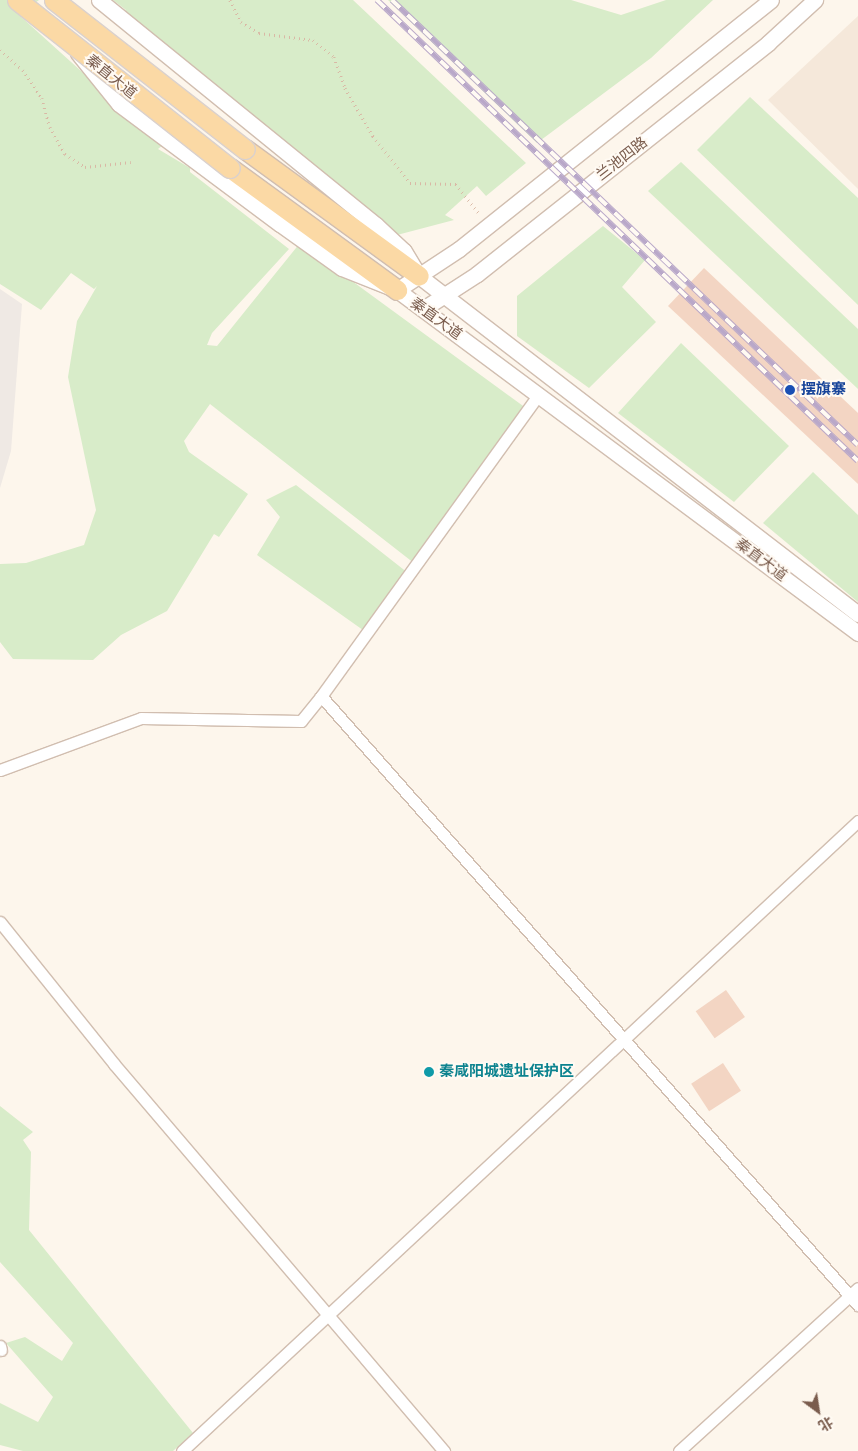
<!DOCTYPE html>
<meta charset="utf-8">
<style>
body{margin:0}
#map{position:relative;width:858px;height:1451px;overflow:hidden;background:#fdf6ec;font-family:Cabin,"Noto Sans SC",sans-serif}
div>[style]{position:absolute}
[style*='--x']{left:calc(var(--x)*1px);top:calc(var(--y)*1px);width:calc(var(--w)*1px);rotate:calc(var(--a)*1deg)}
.residential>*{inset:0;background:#f5e8da}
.industrial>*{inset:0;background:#efe9e4}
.green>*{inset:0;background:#d8ecc9}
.building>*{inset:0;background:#f3d5c3;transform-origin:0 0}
.path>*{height:2.5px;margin-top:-1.25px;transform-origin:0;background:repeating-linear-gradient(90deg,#d9b8a5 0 1px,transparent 0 5px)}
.roads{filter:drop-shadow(1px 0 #d1beb0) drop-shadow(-1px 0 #d1beb0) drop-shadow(0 1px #d1beb0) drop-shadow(0 -1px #d1beb0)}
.minor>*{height:11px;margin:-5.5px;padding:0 5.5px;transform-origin:5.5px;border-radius:5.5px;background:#fff}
.tertiary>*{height:15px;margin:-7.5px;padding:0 7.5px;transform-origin:7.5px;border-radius:7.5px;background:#fff}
.primary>*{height:19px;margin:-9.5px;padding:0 9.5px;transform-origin:9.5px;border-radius:9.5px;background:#fbd9a5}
.rail>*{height:5.5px;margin-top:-2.75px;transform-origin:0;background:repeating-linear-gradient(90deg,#fffaf3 0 11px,#b9a8c9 0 22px);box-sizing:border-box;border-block:1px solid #b9a8c9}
.bridges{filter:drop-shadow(1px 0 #dad1cd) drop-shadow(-1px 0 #dad1cd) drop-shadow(0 1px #dad1cd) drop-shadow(0 -1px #dad1cd)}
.primary-bridge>*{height:19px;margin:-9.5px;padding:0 9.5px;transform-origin:9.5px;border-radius:9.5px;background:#fbd9a5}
.dots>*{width:14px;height:14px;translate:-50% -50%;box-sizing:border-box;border:2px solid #fffaf3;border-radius:50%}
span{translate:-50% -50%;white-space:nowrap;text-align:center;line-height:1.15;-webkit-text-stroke:4px #fffaf3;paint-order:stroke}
.street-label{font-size:15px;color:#7a5c4d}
.transit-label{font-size:15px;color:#164399;font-weight:700}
.left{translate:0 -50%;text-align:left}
.culture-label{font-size:15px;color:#0d838f;font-weight:700}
.north{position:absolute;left:793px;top:1386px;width:50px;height:50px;-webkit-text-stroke:4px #fffaf3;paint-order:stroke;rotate:149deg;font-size:14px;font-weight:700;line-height:20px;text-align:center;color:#7a5c4d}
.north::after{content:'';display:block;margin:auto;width:18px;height:22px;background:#7a5c4d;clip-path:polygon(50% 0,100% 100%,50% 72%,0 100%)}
</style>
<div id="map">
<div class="residential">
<i style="clip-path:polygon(858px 16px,858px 189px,768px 100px)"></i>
</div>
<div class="industrial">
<i style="clip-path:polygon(0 289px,22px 304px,11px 451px,0 488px)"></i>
</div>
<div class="green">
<i style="clip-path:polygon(0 0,39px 0,19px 15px,163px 145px,158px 149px,190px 168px,190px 172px,289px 249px,212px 333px,207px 345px,217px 346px,300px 243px,530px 411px,419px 567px,210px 404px,184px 441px,189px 452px,248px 494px,219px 537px,214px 534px,167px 611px,121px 635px,93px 660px,13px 659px,0 642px,0 564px,26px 563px,84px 545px,96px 510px,68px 377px,77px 321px,97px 286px,94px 289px,71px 273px,41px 310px,0 284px)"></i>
<i style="clip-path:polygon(113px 0,353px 0,526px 163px,486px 196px,477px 186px,445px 215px,454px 220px,397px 235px,123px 22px,126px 10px)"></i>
<i style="clip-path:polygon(388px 0,571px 0,621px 15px,666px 0,713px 0,651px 58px,537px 143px)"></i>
<i style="clip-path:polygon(750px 97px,858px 198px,858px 305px,697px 150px)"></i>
<i style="clip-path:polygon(681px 162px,858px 329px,858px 389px,648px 191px)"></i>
<i style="clip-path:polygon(603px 226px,645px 260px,622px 287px,656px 322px,589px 388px,517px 336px,517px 296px)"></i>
<i style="clip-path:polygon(681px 343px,789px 446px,734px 502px,618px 413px)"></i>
<i style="clip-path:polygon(813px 472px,858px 515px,858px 602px,763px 523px)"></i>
<i style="clip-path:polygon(296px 485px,408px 573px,370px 635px,257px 555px,280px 517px,266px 500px)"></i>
<i style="clip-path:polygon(0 1106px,33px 1132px,23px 1140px,31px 1152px,29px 1230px,193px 1433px,173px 1451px,23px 1451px,0 1445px,0 1403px,38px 1422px,53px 1397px,6px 1343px,25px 1337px,62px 1361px,73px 1343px,0 1262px)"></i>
</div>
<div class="building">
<i style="clip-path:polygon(704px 268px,858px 413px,858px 484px,668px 306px)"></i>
<i style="left:726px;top:990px;width:33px;height:37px;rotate:55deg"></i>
<i style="left:723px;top:1063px;width:33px;height:38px;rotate:57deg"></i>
</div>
<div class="path">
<i style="--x:230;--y:0;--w:25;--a:63"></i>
<i style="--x:241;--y:22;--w:21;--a:31"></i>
<i style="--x:259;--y:33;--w:54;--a:7.4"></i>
<i style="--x:313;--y:40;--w:27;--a:39"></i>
<i style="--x:334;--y:57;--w:33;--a:70"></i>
<i style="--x:345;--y:88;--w:56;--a:59.7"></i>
<i style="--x:373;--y:136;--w:60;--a:51.8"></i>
<i style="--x:410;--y:183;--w:46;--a:1.2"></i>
<i style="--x:456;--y:184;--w:39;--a:52"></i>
<i style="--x:0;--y:50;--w:30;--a:41"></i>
<i style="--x:23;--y:70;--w:34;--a:56"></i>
<i style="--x:42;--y:98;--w:30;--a:75"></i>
<i style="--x:50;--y:127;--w:31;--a:61"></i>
<i style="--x:65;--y:154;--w:24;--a:33"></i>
<i style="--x:85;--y:167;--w:46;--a:-6.2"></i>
</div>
<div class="roads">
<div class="minor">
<i style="--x:539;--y:394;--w:372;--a:125.8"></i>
<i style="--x:321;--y:696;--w:812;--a:48.6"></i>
<i style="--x:0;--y:770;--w:150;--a:-20.2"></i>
<i style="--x:141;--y:718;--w:160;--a:1.1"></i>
<i style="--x:301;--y:721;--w:32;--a:-51"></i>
<i style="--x:0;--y:922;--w:182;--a:51.2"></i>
<i style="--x:114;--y:1064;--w:509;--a:49.55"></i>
<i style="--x:0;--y:1346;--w:4;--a:76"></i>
<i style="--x:182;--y:1451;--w:924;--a:-42.98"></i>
<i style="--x:679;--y:1451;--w:242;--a:-42.3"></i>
</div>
<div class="tertiary">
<i style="--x:99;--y:0;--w:357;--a:39.1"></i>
<i style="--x:376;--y:225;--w:38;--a:43"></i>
<i style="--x:404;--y:251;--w:29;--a:59"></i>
<i style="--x:419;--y:276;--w:554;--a:37.59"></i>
<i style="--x:78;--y:53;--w:65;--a:51.2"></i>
<i style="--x:119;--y:104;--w:201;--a:36.7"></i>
<i style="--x:280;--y:224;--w:76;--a:35.4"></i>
<i style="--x:342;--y:268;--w:59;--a:21.8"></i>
<i style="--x:397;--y:290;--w:575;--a:36.65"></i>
<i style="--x:397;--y:290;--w:74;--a:-33.5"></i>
<i style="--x:459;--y:249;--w:399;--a:-38.6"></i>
<i style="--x:423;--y:309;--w:64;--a:-32.9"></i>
<i style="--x:477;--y:274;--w:372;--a:-38.4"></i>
<i style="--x:768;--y:43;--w:64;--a:-42.5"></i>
</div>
<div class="primary">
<i style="--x:245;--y:149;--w:215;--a:36.1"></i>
<i style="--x:230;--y:168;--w:207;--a:36.1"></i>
</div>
</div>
<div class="rail">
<i style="--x:377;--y:0;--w:666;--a:43.78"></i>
<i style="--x:392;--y:0;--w:644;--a:43.68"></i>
</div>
<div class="bridges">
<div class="primary-bridge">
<i style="--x:17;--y:0;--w:271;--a:38.3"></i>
<i style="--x:54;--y:0;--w:242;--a:38"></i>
</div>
</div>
<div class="dots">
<i style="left:790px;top:390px;background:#1a4fb4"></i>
<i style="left:429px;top:1072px;background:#0f9aa8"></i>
</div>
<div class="street-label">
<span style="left:111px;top:77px;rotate:39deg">秦直大道</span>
<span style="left:622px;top:159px;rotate:-38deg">兰池四路</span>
<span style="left:436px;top:319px;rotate:36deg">秦直大道</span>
<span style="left:761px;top:560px;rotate:37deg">秦直大道</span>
</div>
<div class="transit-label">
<span class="left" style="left:801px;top:390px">摆旗寨</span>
</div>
<div class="culture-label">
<span class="left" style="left:439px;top:1072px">秦咸阳城遗址保护区</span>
</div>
<div class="north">北</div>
</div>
